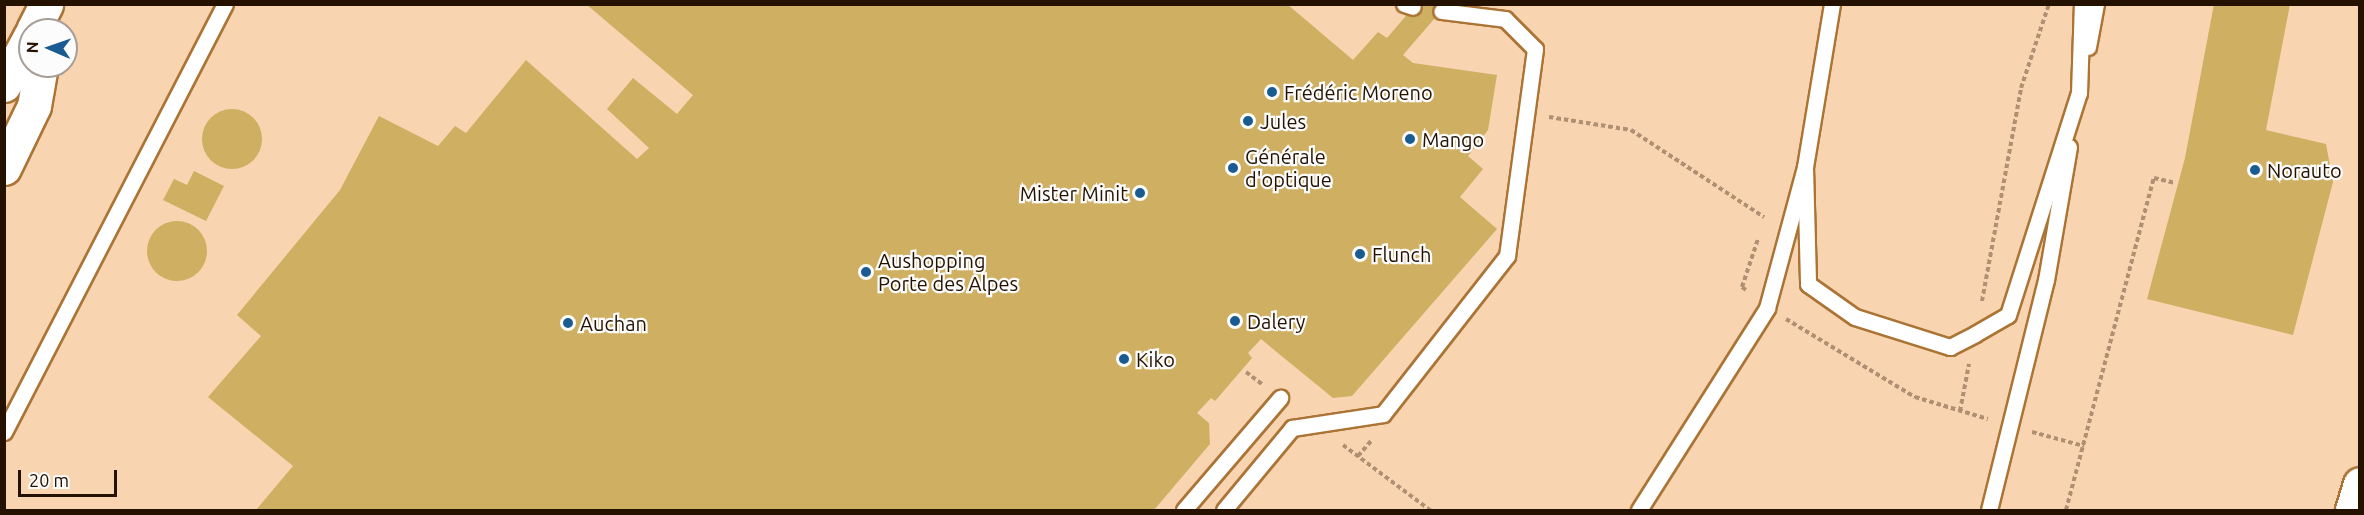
<!DOCTYPE html>
<meta charset="utf-8">
<style>
body{margin:0}
#map{position:relative;width:2364px;height:515px;overflow:hidden;background:#f8d4b0;font-family:Ubuntu,sans-serif}
div>[style]{position:absolute}
[style*='--x']{left:calc(var(--x)*1px);top:calc(var(--y)*1px);width:calc(var(--w)*1px);rotate:calc(var(--a)*1deg)}
.building>*{inset:0;background:#cfaf61}
.round{border-radius:50%}
.path>*{height:4px;margin-top:-2px;transform-origin:0;background:repeating-linear-gradient(90deg,#af9073 0 4.5px,transparent 0 7.5px)}
.roads{filter:drop-shadow(2px 0 #ab7435) drop-shadow(-2px 0 #ab7435) drop-shadow(0 2px #ab7435) drop-shadow(0 -2px #ab7435)}
.service>*{height:15px;margin:-7.5px;padding:0 7.5px;transform-origin:7.5px;border-radius:7.5px;background:#fff}
.secondary>*{height:33px;margin:-16.5px;padding:0 16.5px;transform-origin:16.5px;border-radius:16.5px;background:#fff}
.motorway>*{height:33px;margin:-16.5px;padding:0 16.5px;transform-origin:16.5px;border-radius:16.5px;background:#fff}
.dots>*{width:16px;height:16px;translate:-50% -50%;box-sizing:border-box;border:3px solid #fcfcfc;border-radius:50%}
span{translate:-50% -50%;white-space:nowrap;text-align:center;line-height:1.15;-webkit-text-stroke:4.5px #fcfcfc;paint-order:stroke}
.poi-label{font-size:20px;color:#251100}
.left{translate:0 -50%;text-align:left}
.right{translate:-100% -50%;text-align:right}
.frame{position:absolute;inset:0;border:6px solid #251100;pointer-events:none}
.north{position:absolute;left:18px;top:18px;width:60px;height:60px;box-sizing:border-box;background:#fcfcfc;border:2px solid #a69e97;border-radius:50%;rotate:272deg;font-size:16px;font-weight:700;line-height:24px;text-align:center;color:#251100}
.north::after{content:'';display:block;margin:auto;width:21px;height:27px;background:#1a5c92;clip-path:polygon(50% 0,100% 100%,50% 72%,0 100%)}
.scale{position:absolute;left:18px;top:470px;width:99px;height:27px;box-sizing:border-box;border:3px solid #251100;border-top:0;padding-left:8px;font-size:18px;line-height:21px;white-space:nowrap;color:#251100;-webkit-text-stroke:4px #fcfcfc;paint-order:stroke}
</style>
<div id="map">
<div class="building">
<i style="clip-path:polygon(586px 4px,1287px 4px,1353px 60px,1378px 32px,1387px 38px,1416px 4px,1447px 4px,1403px 55px,1413px 63px,1497px 75px,1488px 130px,1468px 156px,1483px 169px,1460px 197px,1497px 229px,1352px 396px,1333px 398px,1261px 339px,1248px 353px,1252px 358px,1215px 401px,1211px 398px,1197px 413px,1209px 423px,1210px 444px,1154px 510px,256px 510px,293px 466px,208px 397px,261px 336px,237px 315px,340px 190px,379px 116px,438px 146px,455px 126px,466px 133px,526px 60px,637px 159px,649px 148px,607px 109px,633px 78px,677px 114px,693px 95px)"></i>
<i style="clip-path:polygon(2214px 4px,2290px 4px,2266px 130px,2326px 144px,2333px 182px,2293px 335px,2147px 299px,2185px 158px)"></i>
<i class="round" style="left:202px;top:109px;width:60px;height:60px"></i>
<i style="clip-path:polygon(194px 171px,224px 186px,206px 221px,163px 200px,174px 179px,187px 185px)"></i>
<i class="round" style="left:147px;top:221px;width:60px;height:60px"></i>
</div>
<div class="path">
<i style="--x:1549;--y:117;--w:83;--a:9"></i>
<i style="--x:1631;--y:130;--w:159;--a:33.2"></i>
<i style="--x:1746;--y:290;--w:5;--a:-143"></i>
<i style="--x:1742;--y:287;--w:51;--a:-71.6"></i>
<i style="--x:1982;--y:301;--w:217;--a:-79.6"></i>
<i style="--x:2021;--y:88;--w:89;--a:-71.6"></i>
<i style="--x:1786;--y:319;--w:151;--a:31.2"></i>
<i style="--x:1915;--y:397;--w:76;--a:16.8"></i>
<i style="--x:1246;--y:372;--w:20;--a:37"></i>
<i style="--x:1960;--y:411;--w:48;--a:-79.2"></i>
<i style="--x:2032;--y:432;--w:54;--a:15.1"></i>
<i style="--x:1343;--y:445;--w:109;--a:36.8"></i>
<i style="--x:1358;--y:456;--w:20;--a:-49"></i>
<i style="--x:2066;--y:510;--w:343;--a:-75.2"></i>
<i style="--x:2154;--y:178;--w:22;--a:13"></i>
</div>
<div class="roads">
<div class="service">
<i style="--x:1404;--y:4;--w:9;--a:18"></i>
<i style="--x:2088;--y:47;--w:44;--a:-79.5"></i>
<i style="--x:1805;--y:167;--w:117;--a:88.5"></i>
<i style="--x:1808;--y:284;--w:57;--a:35.1"></i>
<i style="--x:1855;--y:317;--w:100;--a:17.5"></i>
<i style="--x:1950;--y:347;--w:28;--a:-27"></i>
<i style="--x:1975;--y:334;--w:38;--a:-30"></i>
<i style="--x:2008;--y:315;--w:233;--a:-72.3"></i>
<i style="--x:2079;--y:93;--w:89;--a:-88.1"></i>
<i style="--x:4;--y:432;--w:482;--a:-62.7"></i>
<i style="--x:1184;--y:510;--w:148;--a:-49.4"></i>
<i style="--x:1224;--y:510;--w:107;--a:-50.3"></i>
<i style="--x:1292;--y:428;--w:92;--a:-8.7"></i>
<i style="--x:1383;--y:414;--w:201;--a:-51.9"></i>
<i style="--x:1507;--y:256;--w:209;--a:-82.3"></i>
<i style="--x:1535;--y:49;--w:42;--a:-135"></i>
<i style="--x:1505;--y:19;--w:64;--a:-172.9"></i>
<i style="--x:1639;--y:510;--w:239;--a:-57.6"></i>
<i style="--x:1767;--y:308;--w:146;--a:-74.9"></i>
<i style="--x:1805;--y:167;--w:165;--a:-80.6"></i>
<i style="--x:1989;--y:510;--w:237;--a:-76.1"></i>
<i style="--x:2046;--y:280;--w:135;--a:-80.2"></i>
</div>
<div class="secondary">
<i style="--x:2352;--y:510;--w:27;--a:-73"></i>
</div>
<div class="motorway">
<i style="--x:33;--y:30;--w:29;--a:-63"></i>
<i style="--x:4;--y:85;--w:55;--a:-62"></i>
<i style="--x:4;--y:168;--w:69;--a:-64.2"></i>
<i style="--x:34;--y:106;--w:41;--a:-80.1"></i>
</div>
</div>
<div class="dots">
<i style="left:1272px;top:92px;background:#1a5c92"></i>
<i style="left:1248px;top:121px;background:#1a5c92"></i>
<i style="left:1410px;top:139px;background:#1a5c92"></i>
<i style="left:1233px;top:168px;background:#1a5c92"></i>
<i style="left:2255px;top:170px;background:#1a5c92"></i>
<i style="left:1140px;top:193px;background:#1a5c92"></i>
<i style="left:1360px;top:254px;background:#1a5c92"></i>
<i style="left:866px;top:272px;background:#1a5c92"></i>
<i style="left:1235px;top:321px;background:#1a5c92"></i>
<i style="left:568px;top:323px;background:#1a5c92"></i>
<i style="left:1124px;top:359px;background:#1a5c92"></i>
</div>
<div class="poi-label">
<span class="left" style="left:1284px;top:92px">Frédéric Moreno</span>
<span class="left" style="left:1260px;top:121px">Jules</span>
<span class="left" style="left:1422px;top:139px">Mango</span>
<span class="left" style="left:1245px;top:168px">Générale<br>d'optique</span>
<span class="left" style="left:2267px;top:170px">Norauto</span>
<span class="right" style="left:1128px;top:193px">Mister Minit</span>
<span class="left" style="left:1372px;top:254px">Flunch</span>
<span class="left" style="left:878px;top:272px">Aushopping<br>Porte des Alpes</span>
<span class="left" style="left:1247px;top:321px">Dalery</span>
<span class="left" style="left:580px;top:323px">Auchan</span>
<span class="left" style="left:1136px;top:359px">Kiko</span>
</div>
<div class="frame"></div>
<div class="north">N</div>
<div class="scale">20 m</div>
</div>
